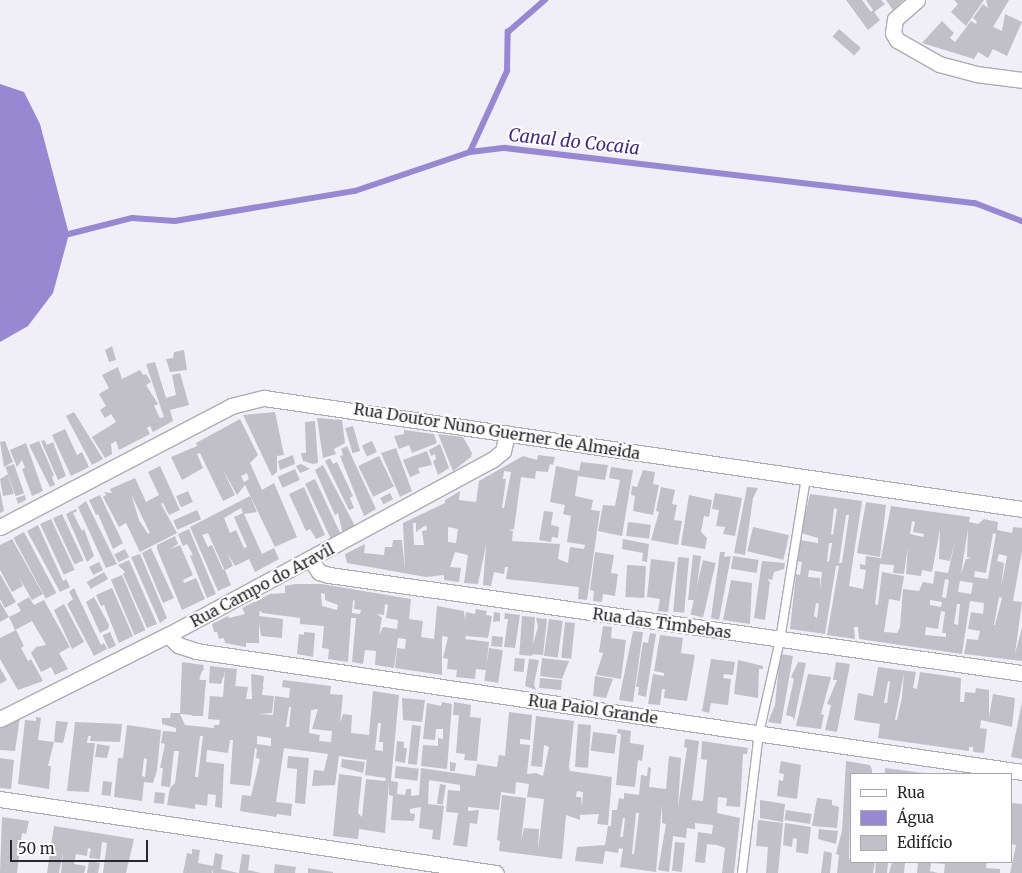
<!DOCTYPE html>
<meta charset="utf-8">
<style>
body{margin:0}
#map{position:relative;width:1022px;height:873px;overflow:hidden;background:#f0eff7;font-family:Merriweather,serif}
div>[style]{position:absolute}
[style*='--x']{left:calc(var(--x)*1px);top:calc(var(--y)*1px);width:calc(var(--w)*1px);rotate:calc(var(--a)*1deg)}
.water>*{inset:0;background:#9788d1}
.stream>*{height:5.5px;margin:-2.75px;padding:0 2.75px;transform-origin:2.75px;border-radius:2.75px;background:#9788d1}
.building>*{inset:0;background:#c1bfc7;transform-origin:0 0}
.roads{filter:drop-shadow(1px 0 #adacb3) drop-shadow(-1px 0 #adacb3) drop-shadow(0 1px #adacb3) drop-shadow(0 -1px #adacb3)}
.service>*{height:8px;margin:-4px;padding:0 4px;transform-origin:4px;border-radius:4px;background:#fff}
.minor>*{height:15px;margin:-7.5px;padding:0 7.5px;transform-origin:7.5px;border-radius:7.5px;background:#fff}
span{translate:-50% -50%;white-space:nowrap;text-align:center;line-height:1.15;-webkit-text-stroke:4px #fefdff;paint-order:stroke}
.street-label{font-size:16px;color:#29292c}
.water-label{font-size:18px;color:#462c81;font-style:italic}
.legend{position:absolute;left:850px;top:773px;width:162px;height:90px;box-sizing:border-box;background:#fefdff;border:1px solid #a9a8ab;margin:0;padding:6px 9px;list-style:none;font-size:15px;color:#29292c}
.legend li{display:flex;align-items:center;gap:10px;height:25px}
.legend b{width:25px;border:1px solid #a9a8ab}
.scale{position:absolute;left:10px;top:840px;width:138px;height:22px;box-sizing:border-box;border:2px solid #29292c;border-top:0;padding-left:6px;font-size:15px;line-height:18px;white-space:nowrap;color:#29292c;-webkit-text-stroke:4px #fefdff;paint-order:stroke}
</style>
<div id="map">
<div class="water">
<i style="clip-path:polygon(0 84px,24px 92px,40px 124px,69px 234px,53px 293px,28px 326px,0 342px)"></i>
</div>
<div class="stream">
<i style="--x:470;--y:152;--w:89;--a:-65.4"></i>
<i style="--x:507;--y:71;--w:39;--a:-89"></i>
<i style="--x:508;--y:32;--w:49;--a:-40.9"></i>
<i style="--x:69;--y:234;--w:65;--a:-14.3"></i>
<i style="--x:132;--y:218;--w:43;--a:4"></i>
<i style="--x:175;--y:221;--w:182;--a:-9.5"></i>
<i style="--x:355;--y:191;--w:121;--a:-18.7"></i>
<i style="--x:470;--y:152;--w:35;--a:-7"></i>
<i style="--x:505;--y:148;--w:473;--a:6.7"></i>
<i style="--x:975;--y:203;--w:50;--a:21"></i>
</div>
<div class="building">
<i style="clip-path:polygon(846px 0,862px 0,871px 12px,873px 10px,866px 0,881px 0,885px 4px,874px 12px,880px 20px,868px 30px)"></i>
<i style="clip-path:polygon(886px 0,904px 0,893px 10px)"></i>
<i style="clip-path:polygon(954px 0,984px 0,966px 26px,951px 12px,958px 4px)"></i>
<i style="clip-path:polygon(986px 0,1009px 0,993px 27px,1002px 31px,1005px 14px,1022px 22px,1007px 56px,993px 49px,988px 58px,978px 52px,974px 59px,922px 43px,942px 21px,954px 33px,950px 38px,955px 42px,971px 21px,976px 24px,977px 22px,973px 18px,983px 4px,988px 8px)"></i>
<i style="left:839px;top:29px;width:29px;height:10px;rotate:41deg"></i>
<i style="clip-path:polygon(112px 346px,116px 360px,109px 362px,105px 350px)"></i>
<i style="clip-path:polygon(184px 350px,187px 370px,170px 372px,166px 359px,173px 358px,174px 352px)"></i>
<i style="clip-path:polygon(155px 362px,166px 398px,176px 395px,172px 375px,180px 373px,189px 405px,170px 410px,173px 421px,153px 432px,150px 426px,147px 428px,150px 434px,119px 450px,116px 441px,111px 444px,112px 454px,105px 458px,92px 437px,116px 422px,111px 414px,105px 418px,100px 410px,106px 406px,99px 394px,109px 388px,102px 375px,118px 367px,122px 379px,140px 370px,143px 375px,146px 374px,151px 382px,146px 385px,158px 404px,154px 406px,160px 418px,164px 417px,146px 364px)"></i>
<i style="clip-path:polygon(74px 412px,103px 459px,92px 465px,66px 416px)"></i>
<i style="clip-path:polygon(275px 412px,284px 455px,277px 456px,277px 472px,272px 476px,243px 415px)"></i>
<i style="clip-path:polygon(317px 418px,342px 420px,345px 443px,334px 449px,336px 454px,323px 458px)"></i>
<i style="clip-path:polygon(evenodd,240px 419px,258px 455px,250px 463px,262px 490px,274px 483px,297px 537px,275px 547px,245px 485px,237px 495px,223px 470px,235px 495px,223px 501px,200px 453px,197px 454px,203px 468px,182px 480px,171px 457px,197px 446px,196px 443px,240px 419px,247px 473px,249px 479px,244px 482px,241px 476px,247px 473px)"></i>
<i style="clip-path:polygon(315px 421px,318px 463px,313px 464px,303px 461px,301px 453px,306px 453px,305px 422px)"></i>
<i style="left:353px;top:426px;width:26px;height:8px;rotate:74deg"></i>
<i style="clip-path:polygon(65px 429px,77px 455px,82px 452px,89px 467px,71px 476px,52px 435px)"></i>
<i style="clip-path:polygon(404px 430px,434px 434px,437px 443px,412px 453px,409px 445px,399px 449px,394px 436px,404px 434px)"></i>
<i style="clip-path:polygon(438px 434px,463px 437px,472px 453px,471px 457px,453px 471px)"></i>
<i style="clip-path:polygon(44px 440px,47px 445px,53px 442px,66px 476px,58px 480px,41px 441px)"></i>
<i style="clip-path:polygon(5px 441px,13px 462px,4px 467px,0 442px)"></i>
<i style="clip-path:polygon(39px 441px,54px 475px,52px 477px,55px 485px,50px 487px,29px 445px)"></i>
<i style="left:372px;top:441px;width:12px;height:11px;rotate:66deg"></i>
<i style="clip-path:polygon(26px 443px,43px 491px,32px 496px,22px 469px,25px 468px,22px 460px,17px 467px,10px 450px)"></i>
<i style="clip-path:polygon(440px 444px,449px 468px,438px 475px,433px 461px,436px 459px,435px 454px,431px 456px,429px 450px)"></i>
<i style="clip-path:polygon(347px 446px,376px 509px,364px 516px,340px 456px,343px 455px,341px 449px)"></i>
<i style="clip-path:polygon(396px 448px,412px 491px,400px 497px,381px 453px)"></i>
<i style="clip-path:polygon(427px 451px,432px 465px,418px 468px,420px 473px,410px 477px,403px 460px)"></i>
<i style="clip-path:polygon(293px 455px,295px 464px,280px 470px,278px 461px)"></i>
<i style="clip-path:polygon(evenodd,538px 455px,555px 457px,553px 465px,550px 464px,548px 472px,536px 471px,535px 479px,521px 477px,514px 529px,509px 530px,513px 531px,512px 541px,560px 544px,558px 559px,568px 563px,570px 547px,584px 549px,585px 545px,567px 542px,571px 516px,563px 514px,565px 505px,550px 502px,556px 466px,579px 471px,581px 462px,608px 465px,605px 480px,578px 476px,575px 496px,593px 500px,591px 510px,600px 511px,587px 600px,578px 599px,579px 587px,506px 579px,508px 567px,505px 567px,504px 574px,494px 572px,491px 586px,483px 585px,486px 545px,478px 584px,464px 583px,468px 555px,455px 552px,450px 567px,461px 568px,459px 582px,444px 580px,444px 575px,426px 577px,347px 563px,345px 554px,365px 544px,364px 553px,384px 555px,385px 547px,392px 547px,393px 540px,402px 540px,405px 570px,403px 523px,445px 503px,445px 500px,460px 491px,459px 500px,476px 502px,479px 481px,523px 456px,537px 460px,538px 455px,504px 471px,511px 472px,504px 508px,502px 508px,506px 479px,503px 479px,504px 471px,538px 455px,413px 523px,416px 523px,416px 532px,426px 525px,427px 530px,422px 531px,424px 545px,414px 545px,413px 523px,538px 455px,448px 527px,458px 529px,456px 543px,448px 542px,448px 527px)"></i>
<i style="left:379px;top:456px;width:34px;height:23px;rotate:64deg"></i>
<i style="clip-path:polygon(330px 458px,333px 464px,337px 462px,353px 496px,350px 498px,354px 508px,349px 510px,325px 461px)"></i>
<i style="left:14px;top:464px;width:31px;height:9px;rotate:71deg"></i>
<i style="clip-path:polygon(301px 464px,305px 466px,310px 469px,300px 473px,296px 466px)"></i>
<i style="clip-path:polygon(323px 465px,356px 528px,343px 535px,338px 513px,335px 515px,315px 470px)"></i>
<i style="clip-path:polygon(evenodd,160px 466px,180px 510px,169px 515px,163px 503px,161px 504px,177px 533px,140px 552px,126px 523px,119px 527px,103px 497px,106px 495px,104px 492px,112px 493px,110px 489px,135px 478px,146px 502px,159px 495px,148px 472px,160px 466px,131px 494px,150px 533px,148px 534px,139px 520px,131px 494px)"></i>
<i style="clip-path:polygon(611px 467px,633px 470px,622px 536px,598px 531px,603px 505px,615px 506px,620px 480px,609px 478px)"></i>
<i style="left:295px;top:469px;width:12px;height:19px;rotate:66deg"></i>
<i style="clip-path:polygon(643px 470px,655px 472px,653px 484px,659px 485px,653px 515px,633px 511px,635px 496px,631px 495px,632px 486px,637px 487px)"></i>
<i style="clip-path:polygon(8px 474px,14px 494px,3px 496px,0 479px)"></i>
<i style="left:315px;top:479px;width:62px;height:11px;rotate:65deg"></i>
<i style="clip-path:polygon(304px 487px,325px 535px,316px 539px,310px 529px,306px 531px,289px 494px)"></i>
<i style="clip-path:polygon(661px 487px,675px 490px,672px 504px,677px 505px,674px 520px,682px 521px,678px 545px,651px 540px,659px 512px,656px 511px)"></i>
<i style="clip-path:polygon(747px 487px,758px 488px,753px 498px,745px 555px,734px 553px)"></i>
<i style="clip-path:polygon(0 490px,4px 511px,0 513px)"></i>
<i style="left:188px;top:491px;width:12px;height:13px;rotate:66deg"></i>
<i style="left:390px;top:493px;width:7px;height:11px;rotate:63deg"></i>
<i style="clip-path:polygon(715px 493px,742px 498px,735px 536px,723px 534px,725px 527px,716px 526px,719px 510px,712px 509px)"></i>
<i style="clip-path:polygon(evenodd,810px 494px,862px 501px,849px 586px,863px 589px,866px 570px,860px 569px,860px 564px,865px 565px,866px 556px,881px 558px,891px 506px,970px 517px,969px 522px,978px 524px,984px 519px,998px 522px,997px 530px,1012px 533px,1013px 527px,1022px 528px,1022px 551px,1013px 601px,1022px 602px,1015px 654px,1022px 628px,1022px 661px,964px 654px,967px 639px,978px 640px,980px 631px,968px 629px,971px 612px,983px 614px,984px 603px,970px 601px,962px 654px,859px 639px,858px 627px,854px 627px,855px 639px,827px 635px,839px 566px,836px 566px,825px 634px,790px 629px,796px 574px,800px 575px,802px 562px,796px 561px,800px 540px,818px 543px,818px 538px,801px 533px,810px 494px,834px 508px,837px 509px,833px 535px,831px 534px,834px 508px,810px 494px,846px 515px,849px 515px,842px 563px,839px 563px,846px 515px,810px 494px,912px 521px,915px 522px,913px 532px,924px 534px,923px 537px,910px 534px,912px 521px,810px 494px,940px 529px,939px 559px,950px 561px,956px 537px,948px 573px,935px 571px,933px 584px,923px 582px,919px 591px,903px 589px,900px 627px,897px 633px,884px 632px,889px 599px,900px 601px,904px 576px,882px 572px,878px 605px,875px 604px,880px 564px,894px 565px,893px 573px,904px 574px,908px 546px,906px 574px,921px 576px,922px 570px,932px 572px,940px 529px,810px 494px,968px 529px,967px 557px,972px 558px,966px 559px,961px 574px,968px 529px,810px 494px,993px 533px,996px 534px,988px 579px,974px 577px,975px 571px,986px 573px,993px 533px,810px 494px,829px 543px,832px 543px,829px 562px,827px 561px,829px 543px,810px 494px,999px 554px,1007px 556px,1001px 587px,1004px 563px,997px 561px,999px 554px,810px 494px,809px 570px,822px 572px,820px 589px,820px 578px,808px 577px,809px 570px,810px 494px,945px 579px,949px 580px,946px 598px,942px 597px,945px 579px,810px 494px,960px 581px,973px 583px,971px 594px,958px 592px,960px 581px,810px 494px,999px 597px,1002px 598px,995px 625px,994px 625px,999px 597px,810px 494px,930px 600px,942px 602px,941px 607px,930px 605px,930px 600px,810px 494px,816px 603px,819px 604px,817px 618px,814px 616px,816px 603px,810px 494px,957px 604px,960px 604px,958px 625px,954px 624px,957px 604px,810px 494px,941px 611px,945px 612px,942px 633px,946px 633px,946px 637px,925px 635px,926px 627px,938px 629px,941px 611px)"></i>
<i style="clip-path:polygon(25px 495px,26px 500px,18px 504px,16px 498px)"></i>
<i style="clip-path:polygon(100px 495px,123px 543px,113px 549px,98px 514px,96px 515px,89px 500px)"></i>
<i style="clip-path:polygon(689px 495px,712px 500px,709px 517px,704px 516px,701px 532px,707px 538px,705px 549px,681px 545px)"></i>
<i style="clip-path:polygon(evenodd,250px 496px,257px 512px,244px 514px,262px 554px,274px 548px,279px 559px,255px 572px,249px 559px,235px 566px,227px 553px,233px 566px,225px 570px,231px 585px,218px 591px,190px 527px,250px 496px,241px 508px,243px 513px,234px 517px,247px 547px,244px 548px,236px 530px,230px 533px,224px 518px,241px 508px,250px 496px,208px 533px,224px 569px,223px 570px,212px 545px,208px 547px,202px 535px,208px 533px)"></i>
<i style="clip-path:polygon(86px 501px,117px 564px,106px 568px,78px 507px)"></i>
<i style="clip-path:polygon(866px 502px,886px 505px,880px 557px,857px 553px)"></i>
<i style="clip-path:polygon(76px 509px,77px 511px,73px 513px,82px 531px,84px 529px,94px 556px,87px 562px,66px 514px)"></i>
<i style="left:197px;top:510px;width:10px;height:26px;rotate:66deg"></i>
<i style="clip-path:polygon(544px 511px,553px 512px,551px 525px,559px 527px,558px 538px,552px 537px,551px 542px,539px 540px)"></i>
<i style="left:62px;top:514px;width:51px;height:10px;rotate:65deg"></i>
<i style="left:51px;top:519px;width:56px;height:12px;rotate:65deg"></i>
<i style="left:628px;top:522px;width:23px;height:14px;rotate:7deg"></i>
<i style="clip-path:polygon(38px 525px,63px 581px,66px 579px,70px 587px,60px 592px,27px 531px)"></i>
<i style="left:753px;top:527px;width:37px;height:25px;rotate:13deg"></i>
<i style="clip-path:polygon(189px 529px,216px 594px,207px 598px,190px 556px,193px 555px,187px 544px,183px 546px,178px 534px)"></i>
<i style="left:24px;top:532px;width:69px;height:12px;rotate:62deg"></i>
<i style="clip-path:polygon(175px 536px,178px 544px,170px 549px,180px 545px,193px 575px,183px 580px,184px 583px,196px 578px,205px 599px,182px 610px,157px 549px,157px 545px)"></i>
<i style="clip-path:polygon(12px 539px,43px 594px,32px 600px,19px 577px,23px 586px,12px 592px,0 570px,0 545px)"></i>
<i style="clip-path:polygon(623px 539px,649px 544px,647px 562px,642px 561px,643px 553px,622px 549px)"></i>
<i style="clip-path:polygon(151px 548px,174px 598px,163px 603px,142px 553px)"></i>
<i style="left:125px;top:549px;width:9px;height:12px;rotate:63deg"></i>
<i style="clip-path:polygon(595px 552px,614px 555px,611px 573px,618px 574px,615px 596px,603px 594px,602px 602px,593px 601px,594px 591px,590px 590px)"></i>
<i style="clip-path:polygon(720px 552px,725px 552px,724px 557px,731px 556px,719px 620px,711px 618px)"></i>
<i style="clip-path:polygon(140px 554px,167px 618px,160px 623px,131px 557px)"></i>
<i style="clip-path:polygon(693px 555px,701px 556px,695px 600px,688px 600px)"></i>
<i style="left:733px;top:556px;width:26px;height:13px;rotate:9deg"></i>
<i style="left:678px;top:557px;width:11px;height:55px;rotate:5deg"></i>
<i style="clip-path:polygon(651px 559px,675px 562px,668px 612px,658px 611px,660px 599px,647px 597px)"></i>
<i style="clip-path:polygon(129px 560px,157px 624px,147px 628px,123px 574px,125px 572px,118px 565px)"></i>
<i style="left:703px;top:560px;width:13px;height:56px;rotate:13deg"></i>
<i style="clip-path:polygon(762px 561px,785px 563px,784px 569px,774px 572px,772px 580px,767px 579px,770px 582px,765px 620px,754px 618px)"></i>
<i style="left:99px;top:562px;width:9px;height:11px;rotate:63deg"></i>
<i style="left:627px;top:565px;width:19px;height:32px;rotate:3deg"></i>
<i style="left:104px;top:572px;width:8px;height:20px;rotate:60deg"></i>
<i style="clip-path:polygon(0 574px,16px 602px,5px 608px,0 599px)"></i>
<i style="left:122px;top:575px;width:60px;height:12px;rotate:67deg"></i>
<i style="clip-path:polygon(731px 580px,752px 583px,750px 624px,723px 620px)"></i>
<i style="clip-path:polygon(evenodd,295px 584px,321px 584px,411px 599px,409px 619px,423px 621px,421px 637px,434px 639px,437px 606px,464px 611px,465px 620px,466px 612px,475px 614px,476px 609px,487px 611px,486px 615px,492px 616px,488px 638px,466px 636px,465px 639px,489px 642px,486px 670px,476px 669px,475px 679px,456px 677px,457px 670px,447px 669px,448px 659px,443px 658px,448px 637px,442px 636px,442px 675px,395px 668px,397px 648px,405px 649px,406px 639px,398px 638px,394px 668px,375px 665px,376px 651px,365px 650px,363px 664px,352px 662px,356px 618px,351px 618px,348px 662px,328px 659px,329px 649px,322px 648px,324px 626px,300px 624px,300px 618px,262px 613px,260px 610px,259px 616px,283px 619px,282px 638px,261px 636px,259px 623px,259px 643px,246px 643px,246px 647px,225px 643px,224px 638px,219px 639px,217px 632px,214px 632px,212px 624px,228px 616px,229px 618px,245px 614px,242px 608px,270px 594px,285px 593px,285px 586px,295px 584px,321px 593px,325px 594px,325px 600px,338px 605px,337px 610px,322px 606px,321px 593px,295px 584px,353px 600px,355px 601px,354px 609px,361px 610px,360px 614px,352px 613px,353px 600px,295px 584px,385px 604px,388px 605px,386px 618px,398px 620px,397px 629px,383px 627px,379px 635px,382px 618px,377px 614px,384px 615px,385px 604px)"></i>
<i style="clip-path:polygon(74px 588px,101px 645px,104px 643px,107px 649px,94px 656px,67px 604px,73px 599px,69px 592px)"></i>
<i style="clip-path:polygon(112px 588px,133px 636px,119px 643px,104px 605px,101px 606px,96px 595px)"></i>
<i style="clip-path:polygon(29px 597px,34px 605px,44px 600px,70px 647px,59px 653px,68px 669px,55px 675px,51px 667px,41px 672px,31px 653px,36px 647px,46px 645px,32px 621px,15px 630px,9px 617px,0 622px,0 602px,9px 617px,21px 611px,17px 604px)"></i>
<i style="clip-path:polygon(94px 597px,109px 625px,108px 629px,100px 633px,86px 602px)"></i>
<i style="clip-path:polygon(64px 604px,84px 642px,72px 649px,54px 610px)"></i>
<i style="clip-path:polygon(494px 612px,500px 613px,500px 621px,493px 622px)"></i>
<i style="clip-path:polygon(505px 613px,520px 615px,515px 648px,504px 647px,508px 619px,504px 619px)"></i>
<i style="left:522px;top:616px;width:13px;height:39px;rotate:4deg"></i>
<i style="clip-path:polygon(536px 618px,547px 619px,543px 655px,530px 654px,538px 627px)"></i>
<i style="left:549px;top:619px;width:14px;height:37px;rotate:8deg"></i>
<i style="left:565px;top:622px;width:10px;height:36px;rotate:6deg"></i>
<i style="clip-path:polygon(603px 626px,612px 627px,611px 638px,626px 640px,621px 679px,596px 675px,603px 653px,599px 652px)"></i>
<i style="clip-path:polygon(16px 630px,24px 646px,21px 648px,28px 661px,31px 659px,43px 681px,18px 690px,0 659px,0 638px)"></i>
<i style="clip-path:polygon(633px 631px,643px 632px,633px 702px,619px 700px)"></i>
<i style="left:110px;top:632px;width:15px;height:8px;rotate:67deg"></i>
<i style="clip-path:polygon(304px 632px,315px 633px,313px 657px,297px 654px,299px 634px,304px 635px)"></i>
<i style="clip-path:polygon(650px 633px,656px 634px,646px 697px,638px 695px,639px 687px,636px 687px,643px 642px,648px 643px)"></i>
<i style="clip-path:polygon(660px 635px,683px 638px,681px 653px,695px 655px,687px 701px,664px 698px,665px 689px,662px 689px,660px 705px,648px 704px,653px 674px,664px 676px,664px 673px,654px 671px)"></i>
<i style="left:492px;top:636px;width:11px;height:10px;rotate:5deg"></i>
<i style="left:489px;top:648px;width:14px;height:33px;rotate:8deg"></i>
<i style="clip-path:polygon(780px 654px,793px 656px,781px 724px,768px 722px,775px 705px)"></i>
<i style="left:515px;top:658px;width:10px;height:13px;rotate:6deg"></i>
<i style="clip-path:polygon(542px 658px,569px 661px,562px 679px,540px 676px)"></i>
<i style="clip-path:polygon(529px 659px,539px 660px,534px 684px,536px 690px,525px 686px)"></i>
<i style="clip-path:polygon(711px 659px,735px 662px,733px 675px,724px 674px,723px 678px,731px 679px,728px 705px,711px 703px,709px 713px,702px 711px)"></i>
<i style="clip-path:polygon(738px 660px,763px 666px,763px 669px,759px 669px,758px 698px,734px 694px)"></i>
<i style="clip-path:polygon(evenodd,182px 662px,204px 665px,199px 680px,206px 680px,203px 716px,180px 714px,185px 725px,214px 728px,214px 725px,219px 725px,220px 720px,208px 719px,210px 696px,223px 697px,225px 671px,221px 684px,209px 683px,210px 666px,237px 669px,235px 686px,248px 687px,246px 699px,252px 699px,251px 674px,264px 676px,262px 695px,274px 696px,272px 713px,260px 714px,273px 715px,275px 696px,289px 698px,290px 688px,282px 687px,283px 680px,331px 686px,330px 694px,343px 695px,340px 723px,343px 714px,352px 715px,351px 733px,369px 735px,373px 691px,399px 695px,391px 781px,398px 782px,397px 794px,405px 795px,406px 789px,411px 789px,411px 796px,419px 795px,421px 768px,475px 776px,477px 764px,497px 767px,499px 755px,505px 756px,509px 712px,532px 715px,530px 740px,520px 739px,520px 744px,530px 745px,527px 774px,536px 773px,543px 776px,549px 747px,544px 745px,542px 767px,531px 766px,536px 716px,574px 721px,569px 767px,570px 771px,612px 777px,608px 825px,597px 824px,599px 814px,580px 815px,580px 820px,566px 815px,562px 859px,499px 851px,500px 841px,497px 840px,502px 795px,526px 798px,521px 842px,524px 828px,539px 829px,538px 851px,544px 799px,527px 797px,529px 784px,516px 782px,515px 794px,501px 792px,499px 810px,468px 807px,468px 811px,479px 810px,477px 824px,470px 823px,467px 847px,453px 845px,458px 813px,446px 812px,448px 790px,460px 791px,460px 785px,429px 780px,428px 804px,444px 806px,440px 840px,432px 839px,433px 830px,419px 828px,421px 807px,410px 809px,410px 813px,415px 814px,414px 821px,391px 820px,393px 796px,389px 795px,389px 782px,385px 833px,359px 829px,358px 839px,333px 836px,339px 774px,362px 777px,358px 813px,362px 817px,366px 779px,385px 781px,386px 778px,365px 775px,367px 757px,366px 760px,339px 756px,335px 785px,312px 786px,314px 770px,324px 771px,328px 754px,284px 748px,276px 802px,292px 804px,291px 816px,277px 814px,276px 817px,240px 811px,242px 795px,251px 796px,260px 759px,256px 758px,257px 749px,255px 748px,250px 786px,230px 784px,233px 740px,230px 740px,228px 753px,207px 750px,206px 762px,224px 764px,222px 808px,215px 807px,216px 795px,208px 794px,207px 806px,195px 804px,195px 809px,167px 805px,170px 788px,175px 783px,179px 751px,174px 751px,170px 787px,161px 786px,163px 768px,160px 768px,165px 744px,161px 743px,163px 731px,176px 732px,176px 728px,162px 724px,162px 718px,170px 718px,171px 713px,180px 713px,182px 662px,289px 707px,291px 707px,289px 727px,286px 727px,289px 707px,182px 662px,318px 709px,312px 729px,332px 731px,331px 742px,319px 741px,320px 735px,309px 733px,311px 710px,318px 709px,182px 662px,378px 723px,381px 723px,379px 742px,383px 742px,383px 751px,375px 750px,378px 723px,182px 662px,200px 736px,203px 736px,198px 777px,195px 777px,200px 736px,182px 662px,257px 736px,271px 738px,271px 746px,257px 744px,257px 736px,182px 662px,577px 791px,583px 792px,582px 807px,581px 797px,576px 797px,577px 791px)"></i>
<i style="clip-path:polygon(798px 662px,806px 663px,794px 721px,793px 717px,786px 715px,794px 679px,791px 677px)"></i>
<i style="clip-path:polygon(836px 662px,850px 664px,837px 732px,825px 730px,831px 705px,827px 704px,837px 680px,833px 680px)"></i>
<i style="clip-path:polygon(evenodd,878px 667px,916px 672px,913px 688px,917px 689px,920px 672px,961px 678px,960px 702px,964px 702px,965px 692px,975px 693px,976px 688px,989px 690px,989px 717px,993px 694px,1015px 698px,1012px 727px,981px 720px,980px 728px,987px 729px,984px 753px,973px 752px,973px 747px,969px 747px,969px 751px,878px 738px,880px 724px,854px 720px,858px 693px,873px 696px,878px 667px,904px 673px,902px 697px,897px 720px,895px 720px,904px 673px,878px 667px,888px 681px,890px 682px,887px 703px,884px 703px,888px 681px)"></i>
<i style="clip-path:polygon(0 668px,7px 680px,0 684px)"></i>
<i style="clip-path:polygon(808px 674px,831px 677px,821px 714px,824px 715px,821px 729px,796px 726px)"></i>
<i style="clip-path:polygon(595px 676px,613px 679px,606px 698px,593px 696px)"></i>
<i style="left:540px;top:678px;width:22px;height:10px;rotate:5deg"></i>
<i style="clip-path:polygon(402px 698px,425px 700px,422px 722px,403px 720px)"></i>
<i style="clip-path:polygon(442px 702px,452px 704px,447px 769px,421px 766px,423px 745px,438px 746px,438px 738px,443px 739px,443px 729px,436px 729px,435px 740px,423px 739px,427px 703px,441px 706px)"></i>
<i style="clip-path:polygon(454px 702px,471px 705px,470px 717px,481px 718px,477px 761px,464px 760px,465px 754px,456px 753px,459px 715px,453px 715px)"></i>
<i style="clip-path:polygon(1022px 702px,1022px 759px,1011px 757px)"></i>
<i style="clip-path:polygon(20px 717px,15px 751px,0 750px,0 726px)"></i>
<i style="clip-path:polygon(36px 717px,41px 718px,38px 740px,54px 742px,48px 766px,51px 766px,49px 789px,18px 784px,25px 720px,36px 721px)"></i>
<i style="clip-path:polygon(56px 721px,68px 722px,63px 743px,54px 742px)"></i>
<i style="clip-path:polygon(75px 722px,122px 724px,120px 742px,90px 741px,91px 736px,88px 736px,87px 743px,95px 743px,89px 792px,67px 791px)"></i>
<i style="left:578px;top:724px;width:13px;height:43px;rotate:4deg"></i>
<i style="clip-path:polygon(evenodd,127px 725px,161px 730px,157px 770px,153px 783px,144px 782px,142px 801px,114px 797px,118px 758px,123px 758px,127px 725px,144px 758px,147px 759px,145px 777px,142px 776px,144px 758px)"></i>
<i style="left:412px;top:725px;width:9px;height:39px;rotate:6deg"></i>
<i style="clip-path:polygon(618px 729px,631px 731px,630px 743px,644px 745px,642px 761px,638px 760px,635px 787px,616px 785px,621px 734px,617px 733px)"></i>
<i style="left:593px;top:732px;width:24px;height:19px;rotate:7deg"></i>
<i style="clip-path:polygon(evenodd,685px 739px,699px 741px,692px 800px,703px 801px,707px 760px,701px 759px,702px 741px,748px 748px,747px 754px,743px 754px,740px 807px,726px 806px,727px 798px,718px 797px,717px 813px,740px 818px,734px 873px,722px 873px,725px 848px,717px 845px,707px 844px,705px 863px,695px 862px,698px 832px,712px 834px,713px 825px,695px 823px,695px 829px,687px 828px,686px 838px,673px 836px,669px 872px,658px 870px,666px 824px,662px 823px,662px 804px,656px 872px,620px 867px,623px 849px,619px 848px,618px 853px,605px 851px,603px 864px,575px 861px,577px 847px,605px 845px,608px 826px,611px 826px,612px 810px,617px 810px,619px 798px,624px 799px,624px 793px,639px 795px,641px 775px,647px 776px,648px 767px,651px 768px,649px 787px,666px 789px,669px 756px,681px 758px,678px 807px,687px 748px,684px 747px,685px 739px,636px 813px,639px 813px,634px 854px,632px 854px,636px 813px,685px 739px,623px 818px,625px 818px,623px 837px,620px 837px,623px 818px)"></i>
<i style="clip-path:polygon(397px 741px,404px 742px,404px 748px,407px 748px,405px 763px,395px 761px)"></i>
<i style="clip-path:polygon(97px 744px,110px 746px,107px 758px,95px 757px)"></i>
<i style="clip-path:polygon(288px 756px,309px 758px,305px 804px,295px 803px,297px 769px,287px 768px)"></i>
<i style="clip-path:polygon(0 758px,14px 760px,11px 789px,0 788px)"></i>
<i style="clip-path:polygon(342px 759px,365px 762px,363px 773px,341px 767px)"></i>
<i style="clip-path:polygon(781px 761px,801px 765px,797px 799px,777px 796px,779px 780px,783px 781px,784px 774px,779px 773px)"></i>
<i style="clip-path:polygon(846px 761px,870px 765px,872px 770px,872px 774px,851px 774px,849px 858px,851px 862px,875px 862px,873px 873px,837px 873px,839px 855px,836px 854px,842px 831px)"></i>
<i style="clip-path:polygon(450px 762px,456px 763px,455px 771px,450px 771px)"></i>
<i style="left:396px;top:766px;width:23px;height:12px;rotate:7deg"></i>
<i style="clip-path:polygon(885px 768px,924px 773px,924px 774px,885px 774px)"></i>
<i style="left:103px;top:781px;width:9px;height:14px;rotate:6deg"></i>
<i style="left:440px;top:784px;width:6px;height:20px;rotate:9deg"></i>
<i style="left:155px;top:792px;width:10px;height:11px;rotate:6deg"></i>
<i style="clip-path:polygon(817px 798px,832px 800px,832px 805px,839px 807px,837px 828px,812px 826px)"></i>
<i style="clip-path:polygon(760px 800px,785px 804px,783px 822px,760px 818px)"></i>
<i style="clip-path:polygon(1011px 803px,1022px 804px,1022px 873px,1010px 873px,1016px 845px,1011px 844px)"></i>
<i style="left:786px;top:810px;width:26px;height:10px;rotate:9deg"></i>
<i style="clip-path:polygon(2px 817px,29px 821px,26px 834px,22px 833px,17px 873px,0 873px)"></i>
<i style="clip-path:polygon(758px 820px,783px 823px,778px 873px,766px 873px,768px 847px,756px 846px)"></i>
<i style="clip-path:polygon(785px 823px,811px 827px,808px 854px,796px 852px,797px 839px,793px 838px,792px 847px,783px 845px)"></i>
<i style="clip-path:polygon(54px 826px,134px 839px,126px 873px,103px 873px,107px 843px,102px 842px,100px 859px,89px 858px,91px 849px,88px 848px,87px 856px,76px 854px,74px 864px,86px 866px,84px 873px,61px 873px,63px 852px,59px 873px,47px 873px)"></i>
<i style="clip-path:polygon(819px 829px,838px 831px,836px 844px,818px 839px)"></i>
<i style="left:675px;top:842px;width:10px;height:29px;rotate:6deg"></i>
<i style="clip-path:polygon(192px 849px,200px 850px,198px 863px,213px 866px,215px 853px,223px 855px,221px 869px,238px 873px,213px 873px,212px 869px,212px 873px,183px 873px,187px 853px,192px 854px)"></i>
<i style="clip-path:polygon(824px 851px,832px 853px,830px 873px,821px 873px)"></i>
<i style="clip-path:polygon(242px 854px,250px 855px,248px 870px,261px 873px,239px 873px)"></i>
<i style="clip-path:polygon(89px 861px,100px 863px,98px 873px,87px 873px)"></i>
<i style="clip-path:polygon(876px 862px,888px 862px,887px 873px,875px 873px)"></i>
<i style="clip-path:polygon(892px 862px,905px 862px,904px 873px,889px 873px)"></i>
<i style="clip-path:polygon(918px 862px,987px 862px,986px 868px,1000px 869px,1000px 873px,944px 873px,945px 864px,931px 863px,930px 871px,938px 873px,917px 873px)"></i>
<i style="clip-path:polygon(275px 864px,296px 867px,295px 873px,274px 873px)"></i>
<i style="clip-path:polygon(308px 868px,333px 872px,333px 873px,308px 873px)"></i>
</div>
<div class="roads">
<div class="service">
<i style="--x:742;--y:873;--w:141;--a:-83.1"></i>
<i style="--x:759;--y:733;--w:95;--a:-77.3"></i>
<i style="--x:780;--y:640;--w:164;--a:-80.9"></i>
</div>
<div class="minor">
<i style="--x:917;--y:0;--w:29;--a:139"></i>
<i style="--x:895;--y:19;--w:14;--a:98"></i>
<i style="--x:893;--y:33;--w:8;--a:60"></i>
<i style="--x:897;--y:40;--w:48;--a:29.7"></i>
<i style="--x:939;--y:64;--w:38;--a:15"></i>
<i style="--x:976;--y:74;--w:46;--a:7.4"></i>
<i style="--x:0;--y:527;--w:261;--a:-27.6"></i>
<i style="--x:231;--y:406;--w:34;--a:-14"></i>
<i style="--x:264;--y:398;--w:766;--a:8.33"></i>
<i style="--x:310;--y:559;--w:16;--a:55"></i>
<i style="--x:319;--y:572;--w:10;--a:17"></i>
<i style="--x:329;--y:575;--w:700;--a:8.05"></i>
<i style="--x:168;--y:635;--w:14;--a:45"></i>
<i style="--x:178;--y:645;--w:19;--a:18"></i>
<i style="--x:196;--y:651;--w:835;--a:8.33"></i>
<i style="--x:0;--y:719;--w:188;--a:-26.6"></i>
<i style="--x:168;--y:635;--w:368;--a:-28.4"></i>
<i style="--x:492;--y:460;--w:14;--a:-39"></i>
<i style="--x:503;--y:451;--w:18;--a:-77"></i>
<i style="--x:0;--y:799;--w:501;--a:8.49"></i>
</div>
</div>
<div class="street-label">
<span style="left:497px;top:431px;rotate:9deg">Rua Doutor Nuno Guerner de Almeida</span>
<span style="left:262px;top:585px;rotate:-28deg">Rua Campo do Aravil</span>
<span style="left:662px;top:623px;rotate:8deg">Rua das Timbebas</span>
<span style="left:593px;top:709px;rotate:8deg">Rua Paiol Grande</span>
</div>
<div class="water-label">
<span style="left:574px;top:142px;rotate:6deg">Canal do Cocaia</span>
</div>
<ul class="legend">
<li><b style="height:6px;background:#fff"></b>Rua</li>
<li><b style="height:14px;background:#9788d1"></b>Água</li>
<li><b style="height:14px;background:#c1bfc7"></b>Edifício</li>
</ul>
<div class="scale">50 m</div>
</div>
